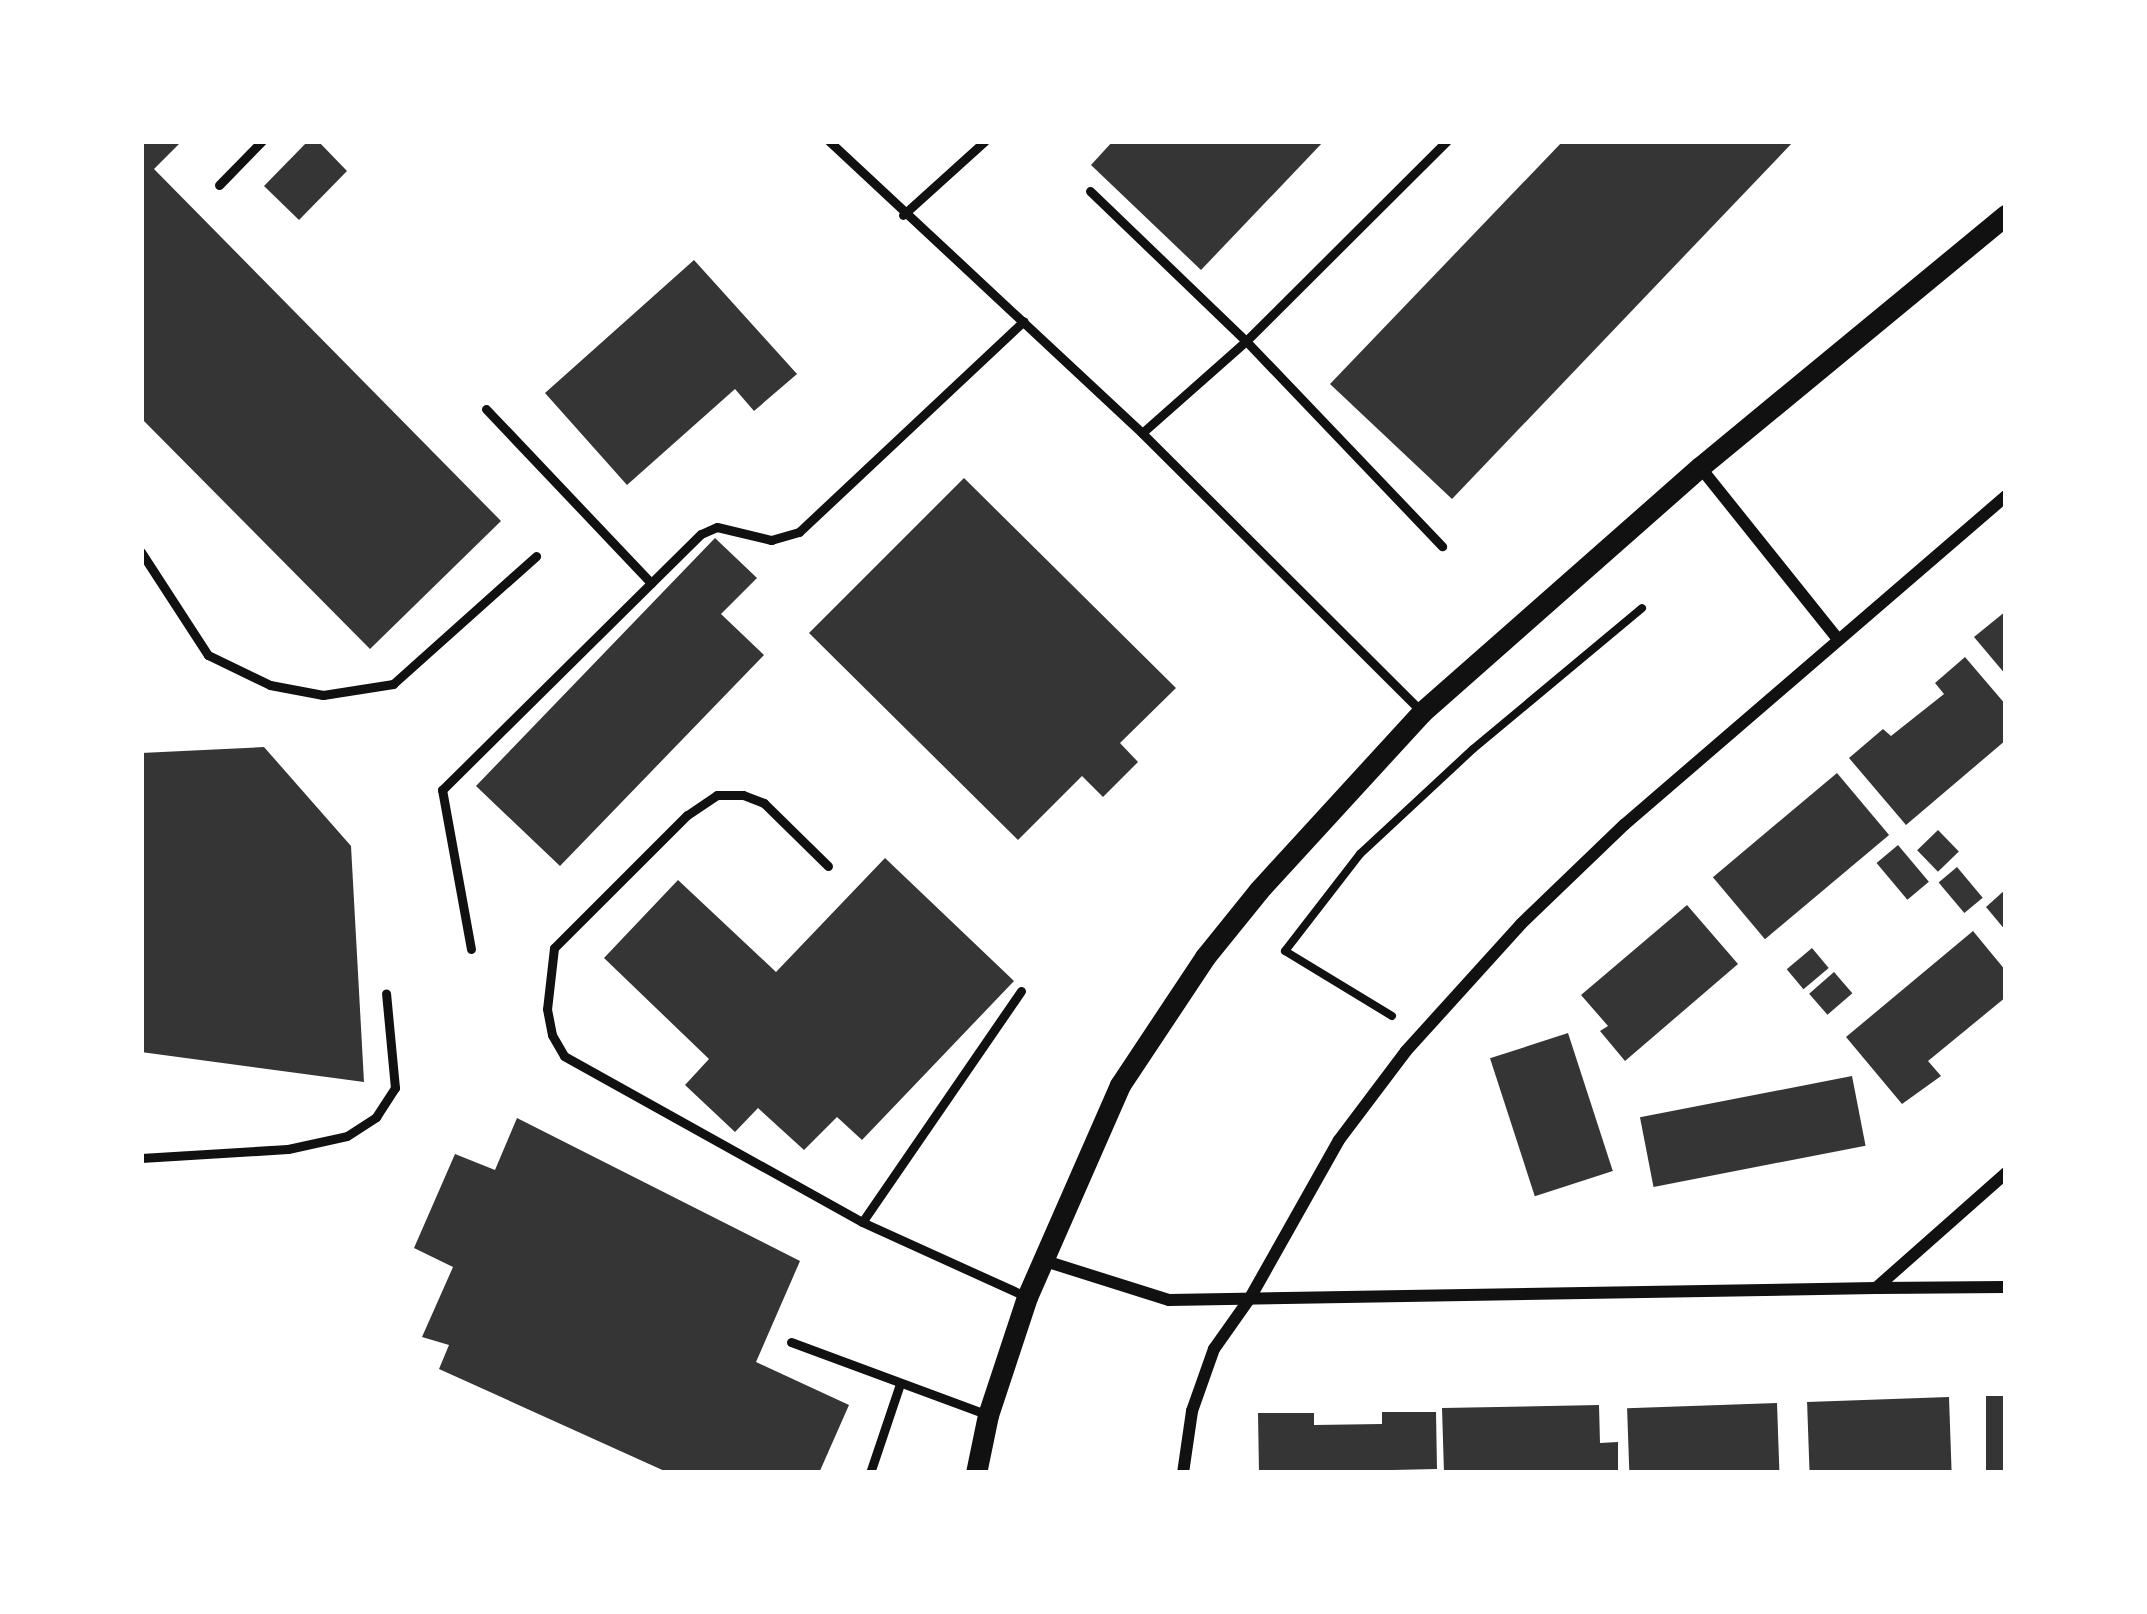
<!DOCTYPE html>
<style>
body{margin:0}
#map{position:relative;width:2147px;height:1614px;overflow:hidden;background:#fff;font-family:Roboto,sans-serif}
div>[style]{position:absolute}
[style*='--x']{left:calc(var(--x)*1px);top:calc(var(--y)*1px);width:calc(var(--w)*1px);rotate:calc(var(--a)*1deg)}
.building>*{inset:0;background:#353535;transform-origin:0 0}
.path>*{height:8px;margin:-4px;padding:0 4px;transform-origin:4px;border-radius:4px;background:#111}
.service>*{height:9px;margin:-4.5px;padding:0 4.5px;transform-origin:4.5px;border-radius:4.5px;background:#111}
.minor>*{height:12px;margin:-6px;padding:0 6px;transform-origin:6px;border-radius:6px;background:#111}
.tertiary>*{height:21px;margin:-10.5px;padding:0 10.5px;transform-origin:10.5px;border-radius:10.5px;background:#111}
span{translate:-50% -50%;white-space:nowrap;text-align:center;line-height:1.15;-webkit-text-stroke:9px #fff;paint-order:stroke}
.frame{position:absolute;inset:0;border:144px solid #fff;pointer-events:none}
</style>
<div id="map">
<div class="building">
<i style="clip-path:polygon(141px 141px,182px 141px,154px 169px,501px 521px,370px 649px,141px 418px)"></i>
<i style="clip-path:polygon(308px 141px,318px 141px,347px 171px,299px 220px,264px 186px)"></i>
<i style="clip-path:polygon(1113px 141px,1324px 141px,1201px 270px,1091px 165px)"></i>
<i style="clip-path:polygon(1563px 141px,1794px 141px,1452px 499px,1330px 384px)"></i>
<i style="clip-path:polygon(694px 260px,797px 374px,754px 411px,735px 389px,627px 485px,545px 393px)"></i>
<i style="clip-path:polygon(964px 478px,1176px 688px,1120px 743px,1138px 762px,1103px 797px,1082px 776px,1018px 840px,809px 633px)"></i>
<i style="clip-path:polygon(715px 538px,757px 578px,721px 614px,764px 655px,560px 866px,476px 786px)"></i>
<i style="clip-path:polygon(2006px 611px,2006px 675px,1974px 637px)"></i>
<i style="clip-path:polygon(1965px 657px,2006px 705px,2006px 740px,1906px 825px,1849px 758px,1883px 729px,1891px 736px,1944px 694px,1935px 683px)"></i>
<i style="clip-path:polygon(264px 747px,351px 846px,364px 1082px,141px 1052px,141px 753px)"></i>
<i style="left:1837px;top:773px;width:81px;height:162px;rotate:50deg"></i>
<i style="left:1938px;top:830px;width:30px;height:29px;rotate:46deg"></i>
<i style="left:1898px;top:845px;width:48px;height:28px;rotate:50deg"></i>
<i style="clip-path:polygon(885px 858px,1014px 981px,862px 1140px,837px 1117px,804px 1150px,758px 1108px,735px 1132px,685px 1085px,709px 1059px,604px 958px,678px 880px,776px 972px)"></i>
<i style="left:1957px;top:867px;width:40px;height:24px;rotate:50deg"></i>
<i style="clip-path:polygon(2006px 889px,2006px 931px,1986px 907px)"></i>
<i style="clip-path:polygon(1687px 905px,1738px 964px,1625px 1061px,1600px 1031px,1608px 1026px,1581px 995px)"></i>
<i style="clip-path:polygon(1973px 931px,2006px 971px,2006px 997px,1928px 1061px,1941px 1076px,1902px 1104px,1846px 1037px)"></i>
<i style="left:1812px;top:948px;width:26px;height:33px;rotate:50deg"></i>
<i style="left:1834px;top:972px;width:28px;height:33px;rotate:49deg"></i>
<i style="left:1568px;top:1033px;width:145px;height:82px;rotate:72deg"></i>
<i style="left:1852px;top:1076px;width:71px;height:216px;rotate:79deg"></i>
<i style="clip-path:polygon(517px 1118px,800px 1261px,756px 1362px,849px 1405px,819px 1473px,669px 1473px,439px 1369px,449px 1345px,422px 1337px,453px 1267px,414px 1248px,455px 1154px,495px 1170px)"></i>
<i style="left:1986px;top:1396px;width:20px;height:77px"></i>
<i style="left:1949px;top:1397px;width:76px;height:142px;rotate:88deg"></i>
<i style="left:1777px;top:1403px;width:70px;height:150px;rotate:88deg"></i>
<i style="clip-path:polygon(1599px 1405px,1600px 1443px,1618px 1442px,1618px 1473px,1444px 1473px,1442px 1408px)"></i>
<i style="clip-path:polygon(1382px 1412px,1436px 1412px,1437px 1469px,1259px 1473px,1258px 1413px,1314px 1413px,1314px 1425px,1382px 1424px)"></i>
</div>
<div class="path">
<i style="--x:1392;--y:1016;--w:125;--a:-148.7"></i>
<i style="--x:1285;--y:951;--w:123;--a:-52.3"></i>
<i style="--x:1360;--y:854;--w:154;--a:-42.9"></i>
<i style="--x:1473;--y:749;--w:220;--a:-39.8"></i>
</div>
<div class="service">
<i style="--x:829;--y:141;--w:428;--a:43"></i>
<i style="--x:1142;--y:433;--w:395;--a:44.9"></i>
<i style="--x:219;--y:185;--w:62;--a:-45.7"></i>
<i style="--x:1090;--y:191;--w:216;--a:43.9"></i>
<i style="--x:1246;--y:341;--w:284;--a:46.3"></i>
<i style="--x:903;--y:215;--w:110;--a:-42.1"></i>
<i style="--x:486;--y:409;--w:240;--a:46.5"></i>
<i style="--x:1142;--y:433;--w:139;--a:-41.5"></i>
<i style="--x:1246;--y:341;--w:284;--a:-44.9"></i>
<i style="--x:141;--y:552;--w:123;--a:57"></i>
<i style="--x:208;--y:655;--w:69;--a:25.8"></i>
<i style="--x:270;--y:685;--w:54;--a:10.7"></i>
<i style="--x:323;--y:695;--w:71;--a:-8.9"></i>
<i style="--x:393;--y:684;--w:192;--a:-41.8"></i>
<i style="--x:828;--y:866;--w:90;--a:-135.5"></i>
<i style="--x:764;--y:803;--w:22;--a:-159"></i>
<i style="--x:743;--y:795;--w:26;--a:180"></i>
<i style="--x:717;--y:795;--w:36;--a:146"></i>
<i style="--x:687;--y:815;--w:188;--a:135"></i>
<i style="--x:554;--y:948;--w:61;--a:96.5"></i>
<i style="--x:547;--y:1009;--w:26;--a:79"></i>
<i style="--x:552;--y:1035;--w:24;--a:60"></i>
<i style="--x:564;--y:1056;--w:341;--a:29.1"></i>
<i style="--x:471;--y:949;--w:162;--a:-100.3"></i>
<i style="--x:442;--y:790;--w:364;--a:-44.7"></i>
<i style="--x:701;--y:534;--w:17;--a:-24"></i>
<i style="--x:717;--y:527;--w:56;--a:13.5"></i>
<i style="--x:771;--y:540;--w:29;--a:-16"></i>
<i style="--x:799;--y:532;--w:308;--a:-43.2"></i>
<i style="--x:1021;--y:991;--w:280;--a:124.5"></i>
<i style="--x:862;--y:1222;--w:181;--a:24.4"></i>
<i style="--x:141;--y:1158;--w:147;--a:-3.5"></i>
<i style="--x:288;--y:1149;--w:60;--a:-12.4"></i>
<i style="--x:347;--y:1136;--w:35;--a:-33"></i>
<i style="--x:376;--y:1117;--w:35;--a:-57"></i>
<i style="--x:395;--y:1088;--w:95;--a:-95.4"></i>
<i style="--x:791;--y:1342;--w:210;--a:20.3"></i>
<i style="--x:870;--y:1473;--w:94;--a:-71.4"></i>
</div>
<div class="minor">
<i style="--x:1700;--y:467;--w:221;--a:51.3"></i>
<i style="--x:1042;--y:1260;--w:133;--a:17.5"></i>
<i style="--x:1169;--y:1300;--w:707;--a:-0.97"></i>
<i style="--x:1876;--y:1288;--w:174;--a:-41.5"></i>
<i style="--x:1877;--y:1288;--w:129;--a:-0.4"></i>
<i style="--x:1183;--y:1473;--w:63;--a:-81.7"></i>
<i style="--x:1192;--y:1411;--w:66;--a:-70.5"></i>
<i style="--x:1214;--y:1349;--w:62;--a:-54.8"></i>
<i style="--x:1250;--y:1298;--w:181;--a:-60.6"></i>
<i style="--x:1339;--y:1140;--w:111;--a:-53"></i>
<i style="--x:1406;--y:1051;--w:171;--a:-47.8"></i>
<i style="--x:1521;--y:924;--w:143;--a:-43.9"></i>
<i style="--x:1624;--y:825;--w:504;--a:-40.74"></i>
</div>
<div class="tertiary">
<i style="--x:976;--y:1473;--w:59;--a:-78.3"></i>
<i style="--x:988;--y:1415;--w:124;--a:-71.7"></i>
<i style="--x:1027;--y:1297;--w:232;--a:-66.3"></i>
<i style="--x:1120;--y:1085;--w:154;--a:-56.4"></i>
<i style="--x:1205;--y:957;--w:86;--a:-51.1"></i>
<i style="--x:1259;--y:890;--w:241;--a:-47.5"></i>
<i style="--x:1422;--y:712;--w:371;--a:-41.4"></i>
<i style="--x:1700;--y:467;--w:396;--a:-39.5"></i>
</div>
<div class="frame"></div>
</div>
